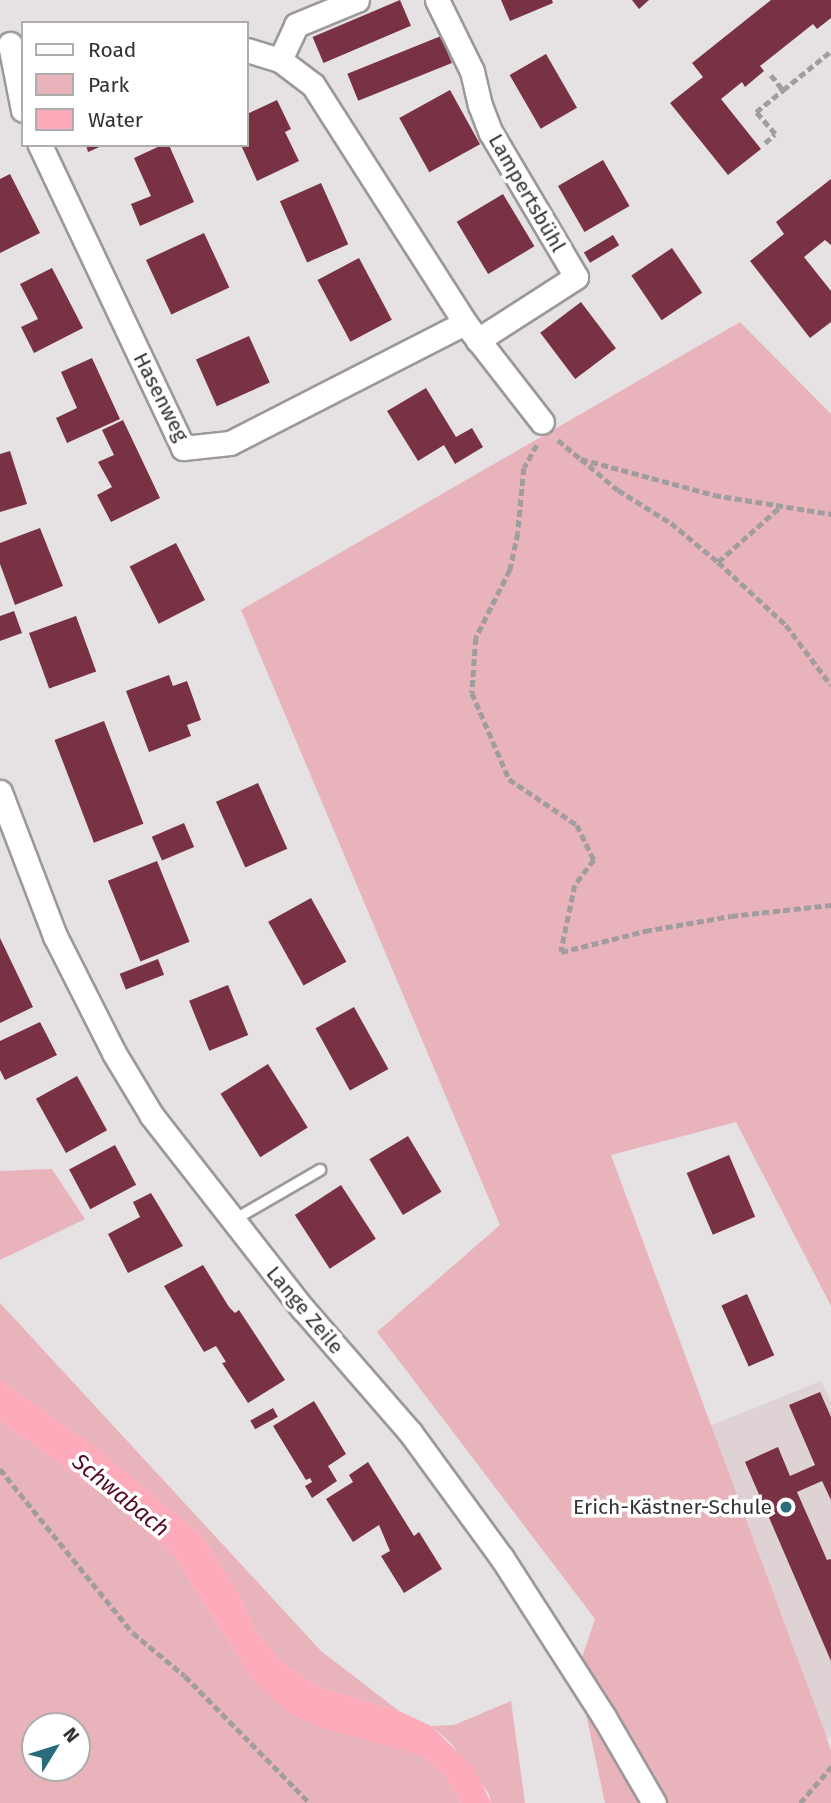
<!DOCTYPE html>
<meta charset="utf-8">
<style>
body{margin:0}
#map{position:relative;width:831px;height:1803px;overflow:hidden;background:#e6e1e2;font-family:"Fira Sans",sans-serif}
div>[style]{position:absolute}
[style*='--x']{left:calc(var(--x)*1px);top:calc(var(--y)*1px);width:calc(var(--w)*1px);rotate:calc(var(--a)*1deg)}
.built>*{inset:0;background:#dfd2d4}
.green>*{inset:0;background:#e9b3bc}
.water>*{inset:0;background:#fdaaba}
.building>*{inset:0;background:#783243;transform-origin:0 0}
.path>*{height:4.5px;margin-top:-2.25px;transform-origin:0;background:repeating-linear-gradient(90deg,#a19d9e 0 7px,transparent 0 10.5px)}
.roads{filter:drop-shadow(2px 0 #9c9899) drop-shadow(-2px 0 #9c9899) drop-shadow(0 2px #9c9899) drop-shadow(0 -2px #9c9899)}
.service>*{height:10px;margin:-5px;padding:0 5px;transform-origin:5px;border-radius:5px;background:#fff}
.minor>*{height:23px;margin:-11.5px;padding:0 11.5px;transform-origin:11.5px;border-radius:11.5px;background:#fff}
.dots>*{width:19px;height:19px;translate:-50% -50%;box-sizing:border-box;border:4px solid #fff;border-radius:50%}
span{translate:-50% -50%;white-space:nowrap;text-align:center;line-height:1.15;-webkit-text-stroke:7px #fff;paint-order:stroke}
.street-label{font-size:21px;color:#343233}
.poi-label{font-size:21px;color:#343233}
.right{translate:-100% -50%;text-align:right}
.water-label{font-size:23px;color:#530c23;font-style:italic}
.legend{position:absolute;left:21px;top:21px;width:228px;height:126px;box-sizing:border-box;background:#fff;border:2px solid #aeadad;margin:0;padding:9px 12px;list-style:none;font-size:21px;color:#343233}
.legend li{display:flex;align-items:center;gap:14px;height:35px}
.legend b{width:35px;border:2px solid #aeadad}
.north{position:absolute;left:21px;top:1712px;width:70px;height:70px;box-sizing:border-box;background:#fff;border:2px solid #aeadad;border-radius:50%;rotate:52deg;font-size:19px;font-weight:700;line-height:28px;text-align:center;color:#343233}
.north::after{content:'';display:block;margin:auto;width:24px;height:32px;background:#286c7d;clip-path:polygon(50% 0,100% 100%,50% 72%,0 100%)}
</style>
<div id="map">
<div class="built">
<i style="clip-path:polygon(821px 1381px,831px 1401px,831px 1736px,827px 1738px,710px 1426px)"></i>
</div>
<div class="green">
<i style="clip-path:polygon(740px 322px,831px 414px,831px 1306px,736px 1122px,611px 1155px,827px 1738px,831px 1751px,831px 1803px,605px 1803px,577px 1672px,595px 1619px,377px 1332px,500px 1225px,241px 610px)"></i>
<i style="clip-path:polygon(52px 1169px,85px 1219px,0 1260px,0 1171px)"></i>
<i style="clip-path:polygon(0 1303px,321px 1651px,399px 1711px,319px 1687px,284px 1664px,256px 1632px,236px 1589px,202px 1536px,97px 1448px,0 1380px)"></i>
<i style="clip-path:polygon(evenodd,0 1421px,120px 1507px,174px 1556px,252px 1679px,384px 1743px,422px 1756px,445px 1776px,461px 1803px,0 1803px,0 1421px,35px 1726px,77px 1726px,77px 1768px,35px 1768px,35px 1726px)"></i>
<i style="clip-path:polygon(511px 1701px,525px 1803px,491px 1803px,489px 1794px,450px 1742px,431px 1726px,454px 1725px)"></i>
</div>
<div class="water">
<i style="clip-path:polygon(0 1380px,97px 1448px,202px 1536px,236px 1589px,256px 1632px,284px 1664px,319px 1687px,399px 1711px,431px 1726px,474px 1768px,491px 1803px,461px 1803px,445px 1776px,422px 1756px,316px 1726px,286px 1711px,252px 1679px,174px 1556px,120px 1507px,0 1421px)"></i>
</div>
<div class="building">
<i style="left:400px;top:0;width:28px;height:95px;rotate:67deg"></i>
<i style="clip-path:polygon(501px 0,552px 0,553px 3px,510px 21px)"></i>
<i style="clip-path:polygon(632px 0,649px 0,639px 9px)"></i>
<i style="clip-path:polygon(771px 0,831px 0,831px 18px,817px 29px,813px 24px,760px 66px,764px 71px,745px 87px,742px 82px,721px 99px,761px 149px,728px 175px,670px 103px,703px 77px,692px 63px)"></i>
<i style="left:441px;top:36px;width:29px;height:101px;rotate:68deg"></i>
<i style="left:546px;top:54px;width:62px;height:42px;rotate:60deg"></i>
<i style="left:450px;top:90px;width:62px;height:58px;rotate:61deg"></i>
<i style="clip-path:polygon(277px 100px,291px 129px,285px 132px,299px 161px,257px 181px,241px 145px,247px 145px,247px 114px)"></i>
<i style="clip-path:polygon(86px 145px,104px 145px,88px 152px)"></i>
<i style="clip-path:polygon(162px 145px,169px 145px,194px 202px,140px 226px,131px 204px,151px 196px,134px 158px)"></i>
<i style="left:603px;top:160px;width:53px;height:52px;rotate:60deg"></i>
<i style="clip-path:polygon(10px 174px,40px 233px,0 253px,0 179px)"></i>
<i style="clip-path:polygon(831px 179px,831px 245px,825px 240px,804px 257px,831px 291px,831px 322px,810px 338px,750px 261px,784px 234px,776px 222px)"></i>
<i style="left:321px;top:183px;width:67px;height:45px;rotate:66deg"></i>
<i style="left:503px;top:194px;width:61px;height:54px;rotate:59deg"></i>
<i style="left:204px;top:233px;width:60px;height:64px;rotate:65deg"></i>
<i style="left:613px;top:235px;width:12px;height:34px;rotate:59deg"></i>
<i style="left:672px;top:248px;width:54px;height:49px;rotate:56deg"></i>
<i style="left:359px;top:258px;width:70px;height:47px;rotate:62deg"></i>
<i style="clip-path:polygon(52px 268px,83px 328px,34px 353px,21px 327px,38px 319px,20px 284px)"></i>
<i style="left:581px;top:302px;width:58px;height:51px;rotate:53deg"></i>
<i style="left:249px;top:336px;width:51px;height:58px;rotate:66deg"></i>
<i style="clip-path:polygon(92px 358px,120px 419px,67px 443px,56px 418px,77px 408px,61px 372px)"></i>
<i style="clip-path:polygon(426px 388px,456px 437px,472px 428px,483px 447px,455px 464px,444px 445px,418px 461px,387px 411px)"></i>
<i style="clip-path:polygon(123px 420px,160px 498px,111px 522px,97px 495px,112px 487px,98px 462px,114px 455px,102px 430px)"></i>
<i style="clip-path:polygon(10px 451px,27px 504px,0 512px,0 454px)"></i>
<i style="clip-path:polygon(40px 528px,63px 586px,15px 605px,0 564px,0 543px)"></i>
<i style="left:176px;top:543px;width:64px;height:52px;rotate:63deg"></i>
<i style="clip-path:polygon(14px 611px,22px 633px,0 641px,0 616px)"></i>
<i style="left:76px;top:616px;width:59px;height:50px;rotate:70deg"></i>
<i style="clip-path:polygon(169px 675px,173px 686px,187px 681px,201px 720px,187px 725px,191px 736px,149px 752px,126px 691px)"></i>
<i style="left:104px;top:721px;width:110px;height:53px;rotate:69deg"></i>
<i style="left:258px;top:783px;width:72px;height:46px;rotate:66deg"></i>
<i style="left:184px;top:823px;width:26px;height:35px;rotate:67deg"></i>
<i style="left:157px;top:861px;width:87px;height:53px;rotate:68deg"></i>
<i style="left:311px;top:898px;width:73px;height:49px;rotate:61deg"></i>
<i style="clip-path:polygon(0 938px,33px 1007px,0 1023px)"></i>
<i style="left:158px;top:959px;width:17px;height:41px;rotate:69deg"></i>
<i style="left:228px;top:985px;width:54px;height:42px;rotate:68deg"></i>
<i style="left:354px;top:1007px;width:71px;height:44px;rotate:61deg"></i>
<i style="clip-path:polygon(40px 1022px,57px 1055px,5px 1080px,0 1070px,0 1041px)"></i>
<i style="left:268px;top:1064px;width:75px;height:56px;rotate:58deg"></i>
<i style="left:77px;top:1076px;width:62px;height:47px;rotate:61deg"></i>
<i style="left:408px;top:1136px;width:65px;height:45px;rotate:59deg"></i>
<i style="left:115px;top:1145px;width:45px;height:52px;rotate:62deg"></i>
<i style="left:729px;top:1155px;width:67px;height:46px;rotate:67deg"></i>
<i style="left:341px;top:1185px;width:64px;height:55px;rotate:57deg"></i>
<i style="clip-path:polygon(151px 1193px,183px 1246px,128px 1273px,108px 1234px,140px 1217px,133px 1202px)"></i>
<i style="clip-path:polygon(203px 1265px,229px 1307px,235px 1313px,239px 1310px,285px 1380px,248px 1403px,222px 1363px,226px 1362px,216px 1346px,204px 1352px,164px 1286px)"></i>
<i style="left:747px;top:1294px;width:67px;height:28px;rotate:66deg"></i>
<i style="clip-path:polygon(820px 1392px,831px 1417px,831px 1500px,822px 1481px,797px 1492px,827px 1560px,831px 1559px,831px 1661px,745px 1462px,778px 1447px,790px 1476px,815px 1465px,789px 1405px)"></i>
<i style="clip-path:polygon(314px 1401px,346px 1454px,328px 1466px,337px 1481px,312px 1498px,305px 1486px,312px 1482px,310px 1478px,306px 1480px,273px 1426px)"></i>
<i style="left:273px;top:1408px;width:10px;height:26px;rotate:61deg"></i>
<i style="clip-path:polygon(368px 1462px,414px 1536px,419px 1532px,442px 1569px,404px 1593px,381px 1556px,390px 1551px,379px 1525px,353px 1542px,326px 1499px,353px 1482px,349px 1475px)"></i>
</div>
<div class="path">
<i style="--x:771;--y:75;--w:19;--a:51"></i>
<i style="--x:783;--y:90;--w:62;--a:-39.1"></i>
<i style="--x:765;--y:143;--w:13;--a:-42"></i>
<i style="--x:775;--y:134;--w:29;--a:-131"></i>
<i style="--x:756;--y:112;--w:35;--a:-39"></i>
<i style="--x:558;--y:440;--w:30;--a:40"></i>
<i style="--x:581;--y:459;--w:138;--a:15.1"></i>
<i style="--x:714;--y:495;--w:119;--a:9.2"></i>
<i style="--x:537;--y:445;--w:26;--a:119"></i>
<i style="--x:524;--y:468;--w:65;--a:95.3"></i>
<i style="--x:518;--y:533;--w:38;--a:102"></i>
<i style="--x:510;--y:570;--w:76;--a:116.6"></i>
<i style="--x:476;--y:638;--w:55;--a:94.2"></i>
<i style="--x:472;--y:693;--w:94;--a:66.7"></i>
<i style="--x:509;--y:779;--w:82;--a:34.1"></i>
<i style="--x:577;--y:825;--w:39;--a:64"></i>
<i style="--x:594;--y:860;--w:31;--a:127"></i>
<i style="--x:575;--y:885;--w:68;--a:101.8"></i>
<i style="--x:561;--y:952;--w:87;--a:-14"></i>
<i style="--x:645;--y:931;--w:87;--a:-9.9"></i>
<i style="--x:731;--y:916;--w:101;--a:-6.3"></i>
<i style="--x:581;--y:459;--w:48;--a:40"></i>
<i style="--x:618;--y:490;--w:62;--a:31.9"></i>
<i style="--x:671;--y:523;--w:61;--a:39.7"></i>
<i style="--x:718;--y:562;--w:93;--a:42.8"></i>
<i style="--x:786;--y:625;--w:75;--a:53.1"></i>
<i style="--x:718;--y:562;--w:83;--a:-41.6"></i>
<i style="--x:0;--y:1469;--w:211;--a:51"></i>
<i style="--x:133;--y:1633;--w:67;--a:39.6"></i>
<i style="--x:185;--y:1676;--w:178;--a:45.5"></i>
<i style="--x:800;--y:1803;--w:48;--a:-49.3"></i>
</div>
<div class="roads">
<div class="service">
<i style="--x:232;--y:1221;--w:102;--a:-30.1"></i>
</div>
<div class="minor">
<i style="--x:437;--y:0;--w:79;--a:63.8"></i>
<i style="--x:472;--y:71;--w:35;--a:77"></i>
<i style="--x:480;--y:105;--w:30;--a:69"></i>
<i style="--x:491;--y:133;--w:167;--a:59.4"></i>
<i style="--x:576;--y:277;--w:117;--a:147.3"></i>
<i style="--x:10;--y:44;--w:67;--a:78.9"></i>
<i style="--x:247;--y:50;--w:34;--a:17"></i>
<i style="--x:280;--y:60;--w:41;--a:37.1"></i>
<i style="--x:313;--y:85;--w:282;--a:57.4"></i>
<i style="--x:465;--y:323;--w:125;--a:52.1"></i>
<i style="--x:280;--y:60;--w:38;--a:-65"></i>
<i style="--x:296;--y:25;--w:66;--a:-22.3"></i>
<i style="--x:40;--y:145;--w:335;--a:64.7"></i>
<i style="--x:183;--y:448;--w:47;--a:-6.1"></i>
<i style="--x:230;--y:443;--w:264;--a:-27.1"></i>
<i style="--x:0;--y:792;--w:154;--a:69.1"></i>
<i style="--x:55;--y:936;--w:131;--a:63.2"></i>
<i style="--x:114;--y:1053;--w:74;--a:58.9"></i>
<i style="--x:152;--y:1116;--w:245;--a:52"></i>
<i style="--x:303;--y:1309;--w:163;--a:49"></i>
<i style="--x:410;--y:1432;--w:156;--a:53.9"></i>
<i style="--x:502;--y:1558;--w:189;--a:57.3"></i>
<i style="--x:604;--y:1717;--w:99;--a:59.8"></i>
</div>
</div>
<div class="dots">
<i style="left:786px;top:1507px;background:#286c7d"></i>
</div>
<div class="street-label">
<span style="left:527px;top:193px;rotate:60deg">Lampertsbühl</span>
<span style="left:161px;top:397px;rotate:63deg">Hasenweg</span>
<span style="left:305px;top:1310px;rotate:50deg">Lange Zeile</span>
</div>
<div class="poi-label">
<span class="right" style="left:772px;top:1507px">Erich-Kästner-Schule</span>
</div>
<div class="water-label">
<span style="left:121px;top:1495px;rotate:39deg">Schwabach</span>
</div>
<ul class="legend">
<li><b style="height:9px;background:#fff"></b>Road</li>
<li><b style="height:19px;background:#e9b3bc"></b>Park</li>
<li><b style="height:19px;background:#fdaaba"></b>Water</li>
</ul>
<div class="north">N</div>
</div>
